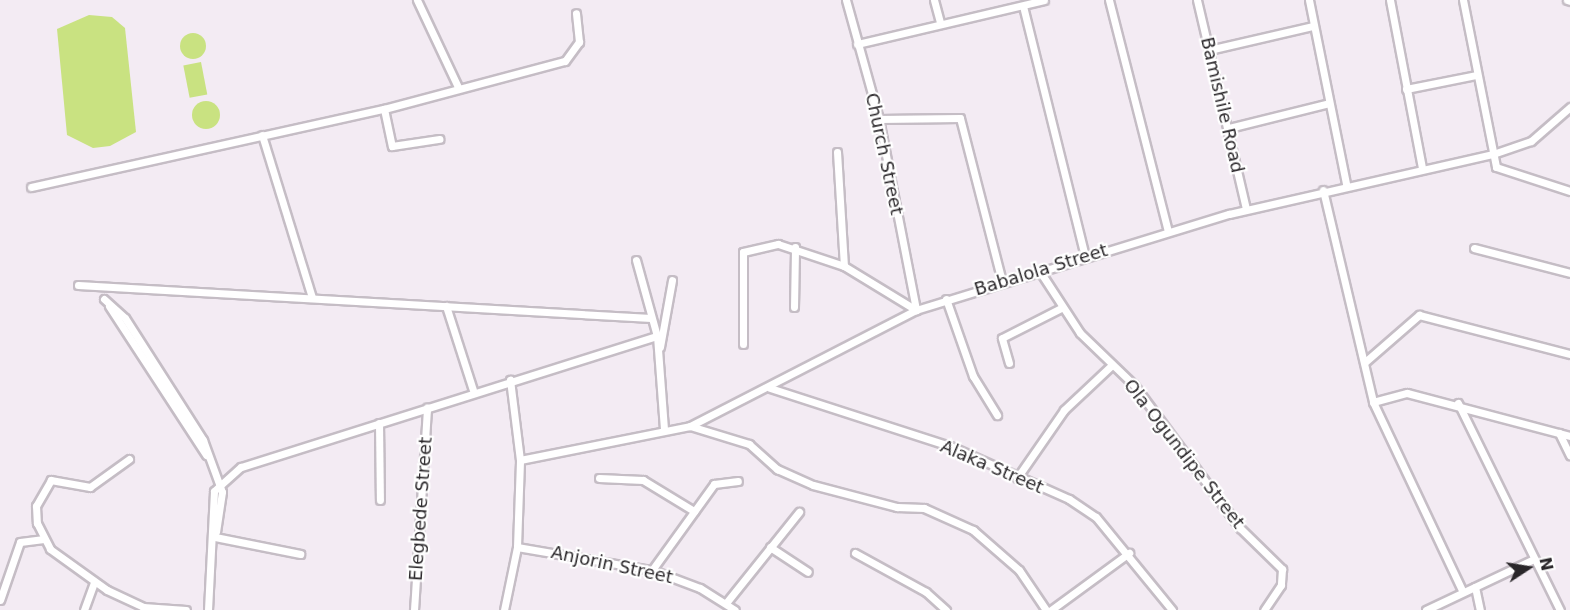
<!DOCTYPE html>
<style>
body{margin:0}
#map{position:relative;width:1570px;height:610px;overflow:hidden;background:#f3ebf3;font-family:"DejaVu Sans",sans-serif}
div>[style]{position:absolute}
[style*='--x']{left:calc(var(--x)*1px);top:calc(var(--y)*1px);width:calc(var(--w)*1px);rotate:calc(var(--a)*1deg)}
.green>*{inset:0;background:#c9e281;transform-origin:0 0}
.round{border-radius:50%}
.roads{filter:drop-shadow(2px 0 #c5bdc5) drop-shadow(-2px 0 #c5bdc5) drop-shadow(0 2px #c5bdc5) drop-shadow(0 -2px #c5bdc5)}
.street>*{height:7px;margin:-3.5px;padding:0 3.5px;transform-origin:3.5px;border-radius:3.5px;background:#fff}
span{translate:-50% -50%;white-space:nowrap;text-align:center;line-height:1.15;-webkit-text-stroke:4.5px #fff;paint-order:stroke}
.street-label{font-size:18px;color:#2a272a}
.north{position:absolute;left:1498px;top:538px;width:60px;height:60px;-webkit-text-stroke:4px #fff;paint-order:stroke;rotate:78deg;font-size:16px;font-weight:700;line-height:24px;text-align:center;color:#2a272a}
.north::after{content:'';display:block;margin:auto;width:21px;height:27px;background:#2a272a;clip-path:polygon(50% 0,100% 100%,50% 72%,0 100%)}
</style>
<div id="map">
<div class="green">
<i style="clip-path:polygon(89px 15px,112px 17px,125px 28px,136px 132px,110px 146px,93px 148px,67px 135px,57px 29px)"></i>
<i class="round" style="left:180px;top:33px;width:26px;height:26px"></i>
<i style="left:201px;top:62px;width:33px;height:18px;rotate:79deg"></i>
<i class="round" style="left:192px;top:101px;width:28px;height:28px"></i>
</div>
<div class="roads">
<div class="street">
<i style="--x:417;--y:0;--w:96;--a:64.8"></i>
<i style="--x:846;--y:0;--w:123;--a:74.5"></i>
<i style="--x:879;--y:119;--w:195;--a:79"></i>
<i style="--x:934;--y:0;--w:23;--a:75"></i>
<i style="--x:1109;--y:0;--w:238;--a:75.7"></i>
<i style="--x:1197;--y:0;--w:215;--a:76.8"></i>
<i style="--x:1309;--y:0;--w:188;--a:78.6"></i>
<i style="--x:1390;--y:0;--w:171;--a:79.2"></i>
<i style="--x:1463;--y:0;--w:170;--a:78.8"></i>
<i style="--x:1496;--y:167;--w:78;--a:18"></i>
<i style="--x:1567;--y:0;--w:3;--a:18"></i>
<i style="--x:1023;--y:6;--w:258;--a:76.1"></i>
<i style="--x:857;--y:44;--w:192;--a:-13.2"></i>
<i style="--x:1209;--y:50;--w:107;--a:-13"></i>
<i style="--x:1406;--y:89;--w:71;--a:-11.3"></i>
<i style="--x:384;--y:109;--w:38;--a:78"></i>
<i style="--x:392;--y:146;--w:48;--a:-8.5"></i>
<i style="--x:879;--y:119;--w:81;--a:-0.7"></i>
<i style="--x:960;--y:118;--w:169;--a:75.6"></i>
<i style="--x:1229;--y:128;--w:103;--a:-14"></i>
<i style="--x:262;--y:135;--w:170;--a:72.9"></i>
<i style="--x:837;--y:152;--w:114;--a:86.5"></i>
<i style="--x:31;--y:187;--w:362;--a:-12.5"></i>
<i style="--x:384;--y:109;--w:187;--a:-14.9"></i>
<i style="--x:565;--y:61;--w:24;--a:-54"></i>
<i style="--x:579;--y:42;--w:29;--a:-96"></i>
<i style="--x:1323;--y:190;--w:218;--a:76.7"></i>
<i style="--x:1373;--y:402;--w:210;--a:64.7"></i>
<i style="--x:1474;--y:248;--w:99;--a:14.6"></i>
<i style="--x:636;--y:260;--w:79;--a:74.6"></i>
<i style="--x:657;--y:336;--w:94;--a:85.7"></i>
<i style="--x:1039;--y:270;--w:75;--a:56.9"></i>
<i style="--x:1080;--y:333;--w:75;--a:43.9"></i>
<i style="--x:1134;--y:385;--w:178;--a:53.5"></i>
<i style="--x:1240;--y:528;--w:59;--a:44.3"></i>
<i style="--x:1282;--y:569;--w:16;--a:94"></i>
<i style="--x:1281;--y:585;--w:30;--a:124"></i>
<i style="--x:78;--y:285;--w:574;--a:3.3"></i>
<i style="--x:104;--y:299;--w:28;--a:42"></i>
<i style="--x:125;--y:318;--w:145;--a:57.4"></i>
<i style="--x:203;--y:440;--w:55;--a:69.9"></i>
<i style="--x:222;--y:492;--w:40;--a:98.5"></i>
<i style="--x:946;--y:299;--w:82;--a:70.7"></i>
<i style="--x:973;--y:376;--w:46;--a:58.4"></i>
<i style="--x:109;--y:306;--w:178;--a:56.9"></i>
<i style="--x:446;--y:306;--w:88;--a:72.2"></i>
<i style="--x:794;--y:307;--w:60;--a:-89"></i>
<i style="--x:743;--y:344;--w:92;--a:-90"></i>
<i style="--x:743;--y:252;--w:36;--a:-13"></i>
<i style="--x:778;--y:244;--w:70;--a:18.4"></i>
<i style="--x:844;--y:266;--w:84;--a:31.4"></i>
<i style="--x:660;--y:347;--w:68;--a:-79.8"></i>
<i style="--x:1365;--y:362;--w:72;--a:-41"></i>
<i style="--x:1419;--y:315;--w:156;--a:14.5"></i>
<i style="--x:1009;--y:363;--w:26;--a:-106"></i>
<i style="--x:1002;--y:338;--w:66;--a:-27"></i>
<i style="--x:770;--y:388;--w:189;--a:17.9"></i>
<i style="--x:950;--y:446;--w:130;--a:24"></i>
<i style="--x:1069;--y:499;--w:32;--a:34"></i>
<i style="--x:1096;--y:517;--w:120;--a:50.7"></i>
<i style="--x:1373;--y:402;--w:35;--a:-15"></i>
<i style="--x:1407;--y:393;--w:169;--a:14.8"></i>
<i style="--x:1458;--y:403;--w:231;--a:63.8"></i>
<i style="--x:379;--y:423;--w:77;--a:89.3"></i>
<i style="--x:690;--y:426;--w:62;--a:17"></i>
<i style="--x:749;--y:444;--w:38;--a:42"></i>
<i style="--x:777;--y:469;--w:39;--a:24"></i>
<i style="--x:813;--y:485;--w:87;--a:14.7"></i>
<i style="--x:897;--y:507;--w:27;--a:2"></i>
<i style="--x:924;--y:508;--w:54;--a:24.2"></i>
<i style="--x:973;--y:530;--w:61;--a:41"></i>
<i style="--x:1019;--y:570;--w:48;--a:56"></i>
<i style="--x:1559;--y:433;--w:25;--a:64"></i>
<i style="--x:129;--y:459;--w:48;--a:144.3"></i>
<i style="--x:90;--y:487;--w:40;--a:-170"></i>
<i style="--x:51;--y:480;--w:30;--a:120"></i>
<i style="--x:36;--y:506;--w:17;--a:87"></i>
<i style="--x:37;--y:523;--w:29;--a:63"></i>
<i style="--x:50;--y:549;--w:70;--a:35.7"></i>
<i style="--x:107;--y:590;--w:40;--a:25"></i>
<i style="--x:143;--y:607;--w:43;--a:4"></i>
<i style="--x:520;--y:460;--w:173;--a:-11.3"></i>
<i style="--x:690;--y:426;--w:254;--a:-27.2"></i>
<i style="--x:916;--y:310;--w:327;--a:-17.1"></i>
<i style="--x:1229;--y:214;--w:271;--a:-12.8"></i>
<i style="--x:1493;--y:154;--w:40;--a:-18.9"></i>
<i style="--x:1531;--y:141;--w:52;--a:-41.1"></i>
<i style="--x:599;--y:478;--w:44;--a:2.6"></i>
<i style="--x:643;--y:480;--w:60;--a:31.3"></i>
<i style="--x:1017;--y:478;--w:83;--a:-55.3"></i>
<i style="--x:1064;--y:410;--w:66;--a:-43.2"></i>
<i style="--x:215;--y:537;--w:87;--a:11.3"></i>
<i style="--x:517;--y:547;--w:137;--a:9.7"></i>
<i style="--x:652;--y:570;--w:51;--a:20.6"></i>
<i style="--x:700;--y:588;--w:41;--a:32.2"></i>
<i style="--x:770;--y:547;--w:45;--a:33.3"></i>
<i style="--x:855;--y:553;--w:81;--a:28.8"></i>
<i style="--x:926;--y:592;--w:27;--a:42"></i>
<i style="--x:652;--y:570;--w:106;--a:-54.2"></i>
<i style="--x:714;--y:484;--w:24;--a:-7"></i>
<i style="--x:1475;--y:587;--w:24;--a:78"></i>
<i style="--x:0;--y:600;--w:61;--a:-71"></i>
<i style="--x:20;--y:542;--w:24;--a:-7"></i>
<i style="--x:726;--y:603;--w:117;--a:-51.3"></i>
<i style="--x:84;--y:610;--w:30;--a:-70"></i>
<i style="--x:208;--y:610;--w:119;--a:-87.1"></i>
<i style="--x:214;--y:491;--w:36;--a:-42"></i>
<i style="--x:241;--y:467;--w:436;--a:-17.5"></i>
<i style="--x:414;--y:610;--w:203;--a:-86.3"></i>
<i style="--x:504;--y:610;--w:64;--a:-78.3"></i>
<i style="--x:517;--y:547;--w:87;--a:-88"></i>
<i style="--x:520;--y:460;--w:81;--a:-97.1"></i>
<i style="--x:1051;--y:610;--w:97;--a:-36.2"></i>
<i style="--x:1426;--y:610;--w:119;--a:-25.3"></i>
</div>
</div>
<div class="street-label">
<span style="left:1222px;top:105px;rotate:77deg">Bamishile Road</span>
<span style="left:884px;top:154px;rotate:78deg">Church Street</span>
<span style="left:1041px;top:270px;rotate:-17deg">Babalola Street</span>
<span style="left:1184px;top:454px;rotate:52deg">Ola Ogundipe Street</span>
<span style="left:992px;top:467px;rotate:23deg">Alaka Street</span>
<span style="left:421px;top:509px;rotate:-86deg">Elegbede Street</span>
<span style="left:612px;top:565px;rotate:12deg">Anjorin Street</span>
</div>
<div class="north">N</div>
</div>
